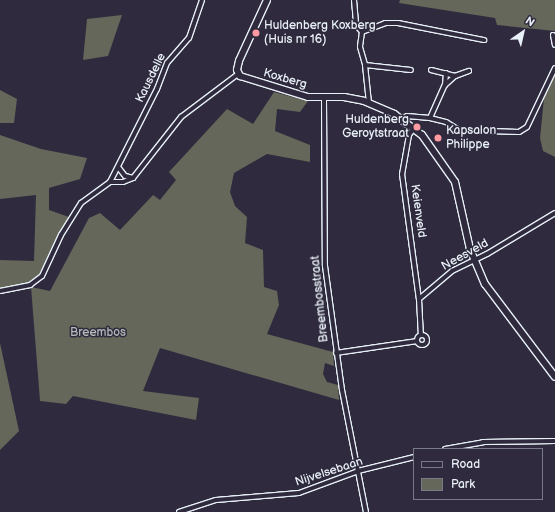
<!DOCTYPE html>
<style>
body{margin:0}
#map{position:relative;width:555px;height:512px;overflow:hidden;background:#2f2a3d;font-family:"Balsamiq Sans",sans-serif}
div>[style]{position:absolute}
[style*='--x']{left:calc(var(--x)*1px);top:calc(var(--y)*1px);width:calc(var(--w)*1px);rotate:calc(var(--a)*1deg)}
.green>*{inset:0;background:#646759}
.roads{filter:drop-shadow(1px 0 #e8f1f8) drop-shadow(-1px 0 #e8f1f8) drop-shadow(0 1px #e8f1f8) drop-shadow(0 -1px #e8f1f8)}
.street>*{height:4px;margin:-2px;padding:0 2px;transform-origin:2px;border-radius:2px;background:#2f2a3d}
.street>.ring{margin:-2px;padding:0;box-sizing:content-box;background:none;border:4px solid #2f2a3d;border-radius:50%}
.secondary>*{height:6px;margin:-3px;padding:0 3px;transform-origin:3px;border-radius:3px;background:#2f2a3d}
.dots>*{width:11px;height:11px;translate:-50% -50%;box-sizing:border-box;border:2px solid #2f2a3d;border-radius:50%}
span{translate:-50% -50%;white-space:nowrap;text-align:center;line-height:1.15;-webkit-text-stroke:3px #2f2a3d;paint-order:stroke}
.poi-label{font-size:12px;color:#e8f1f8}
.left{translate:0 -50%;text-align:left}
.right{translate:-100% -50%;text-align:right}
.street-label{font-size:12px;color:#e8f1f8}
.park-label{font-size:12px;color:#b3bab8}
.legend{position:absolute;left:413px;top:448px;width:130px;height:52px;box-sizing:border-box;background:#2f2a3d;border:1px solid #797a88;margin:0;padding:5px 7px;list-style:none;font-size:12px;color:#e8f1f8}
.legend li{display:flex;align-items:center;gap:8px;height:20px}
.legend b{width:20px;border:1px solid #797a88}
.north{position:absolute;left:503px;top:12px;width:40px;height:40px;-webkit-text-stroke:3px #2f2a3d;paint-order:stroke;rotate:34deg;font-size:11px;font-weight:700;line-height:16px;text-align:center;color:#e8f1f8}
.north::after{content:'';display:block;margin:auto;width:14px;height:18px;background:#e8f1f8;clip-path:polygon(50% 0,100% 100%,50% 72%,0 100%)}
</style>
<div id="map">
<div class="green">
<i style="clip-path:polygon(400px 0,555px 0,555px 31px,497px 25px,495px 18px,399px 3px)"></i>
<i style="clip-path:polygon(122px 15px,108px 56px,83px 60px,87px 19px)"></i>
<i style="clip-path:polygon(555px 71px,555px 157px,543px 151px,540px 138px,545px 88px)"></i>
<i style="clip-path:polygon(0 90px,17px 99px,14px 123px,0 123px)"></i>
<i style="clip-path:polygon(274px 92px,308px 101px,300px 112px,277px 109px,275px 131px,310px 145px,310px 162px,267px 154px,234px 173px,230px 192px,235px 206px,247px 217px,245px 243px,263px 250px,264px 287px,277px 291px,279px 305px,267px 334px,333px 352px,334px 366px,325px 363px,323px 374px,327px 382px,338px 385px,339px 400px,160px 348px,143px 391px,199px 398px,196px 420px,73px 396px,66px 404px,40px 401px,31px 287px,50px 291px,89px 218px,100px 213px,120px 230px,153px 195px,160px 200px,176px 180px,169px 172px,227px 109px,253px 124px)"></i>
<i style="clip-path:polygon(0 135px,41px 149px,87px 158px,80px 179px,49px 188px,49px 210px,69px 217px,44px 268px,39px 275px,24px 285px,0 288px,0 260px,34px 261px,36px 195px,0 199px)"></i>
<i style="clip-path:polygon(0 343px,19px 431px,0 450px)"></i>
</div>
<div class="roads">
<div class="street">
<i style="--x:354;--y:0;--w:25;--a:85"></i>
<i style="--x:356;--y:25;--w:9;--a:49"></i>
<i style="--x:362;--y:32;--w:25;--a:-21"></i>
<i style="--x:385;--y:23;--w:13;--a:0"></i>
<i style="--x:398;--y:23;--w:88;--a:11.2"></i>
<i style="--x:362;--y:32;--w:15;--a:98"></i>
<i style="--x:360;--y:47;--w:19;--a:74"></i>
<i style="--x:365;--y:65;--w:38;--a:84"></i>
<i style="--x:553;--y:35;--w:10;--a:79"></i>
<i style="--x:365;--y:65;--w:46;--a:6.2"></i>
<i style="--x:431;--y:70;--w:25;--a:14"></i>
<i style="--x:445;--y:85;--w:12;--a:-85"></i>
<i style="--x:324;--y:98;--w:168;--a:89.7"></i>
<i style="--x:325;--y:266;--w:125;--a:82.2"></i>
<i style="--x:342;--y:390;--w:124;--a:78.9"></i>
<i style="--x:430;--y:118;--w:36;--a:-66"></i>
<i style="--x:445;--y:85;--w:13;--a:-42"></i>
<i style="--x:455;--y:76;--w:15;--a:-20"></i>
<i style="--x:403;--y:119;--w:5;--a:-37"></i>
<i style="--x:407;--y:116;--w:23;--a:5"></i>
<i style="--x:430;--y:118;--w:16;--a:14"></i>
<i style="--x:446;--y:122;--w:15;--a:32"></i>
<i style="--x:459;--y:130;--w:60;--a:1.9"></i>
<i style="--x:519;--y:132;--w:9;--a:-32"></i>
<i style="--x:527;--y:127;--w:65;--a:-64.6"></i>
<i style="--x:414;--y:128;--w:9;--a:126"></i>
<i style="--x:409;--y:135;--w:40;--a:100"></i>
<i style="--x:402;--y:174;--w:126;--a:82.3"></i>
<i style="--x:419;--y:299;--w:36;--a:87"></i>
<i style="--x:133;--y:178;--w:78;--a:-51.8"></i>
<i style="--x:181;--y:117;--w:71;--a:-37"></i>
<i style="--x:110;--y:182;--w:104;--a:-63.2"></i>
<i style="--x:157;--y:89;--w:28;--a:-69"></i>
<i style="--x:167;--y:63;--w:33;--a:-49"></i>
<i style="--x:189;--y:38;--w:40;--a:-71.1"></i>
<i style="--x:0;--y:291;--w:31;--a:-11"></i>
<i style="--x:30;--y:285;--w:15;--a:-37"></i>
<i style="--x:42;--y:276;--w:45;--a:-65.1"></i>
<i style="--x:61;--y:235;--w:38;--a:-58"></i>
<i style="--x:81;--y:203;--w:36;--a:-36"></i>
<i style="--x:110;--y:182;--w:13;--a:0"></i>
<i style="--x:123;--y:182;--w:11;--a:-22"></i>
<i style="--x:133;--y:178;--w:8;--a:-166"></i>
<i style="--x:125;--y:176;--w:11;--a:-128"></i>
<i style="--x:419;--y:299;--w:43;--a:-40.3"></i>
<i style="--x:452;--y:271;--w:39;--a:-26"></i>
<i style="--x:487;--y:254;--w:79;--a:-31.1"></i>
<i class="ring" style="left:417px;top:335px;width:6px;height:6px"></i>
<i style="--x:336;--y:353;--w:82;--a:-8.4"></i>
<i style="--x:445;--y:449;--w:39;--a:-10"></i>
<i style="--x:483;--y:442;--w:72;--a:-0.8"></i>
<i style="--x:179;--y:512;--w:39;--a:-18"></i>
<i style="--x:216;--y:500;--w:83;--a:-4.8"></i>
<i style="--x:299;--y:493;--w:63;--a:-20.4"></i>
<i style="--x:358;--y:471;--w:58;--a:-14"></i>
</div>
<div class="secondary">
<i style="--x:267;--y:0;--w:67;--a:114.7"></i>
<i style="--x:239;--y:61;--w:9;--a:103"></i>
<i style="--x:237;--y:70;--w:7;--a:63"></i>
<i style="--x:240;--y:76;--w:71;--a:17.2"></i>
<i style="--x:308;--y:97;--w:36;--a:0"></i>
<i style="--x:344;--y:97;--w:20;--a:11"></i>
<i style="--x:364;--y:101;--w:33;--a:23"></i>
<i style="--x:394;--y:114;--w:35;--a:37"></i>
<i style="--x:422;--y:135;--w:57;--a:54.9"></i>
<i style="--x:455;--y:182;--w:69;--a:77.4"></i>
<i style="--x:470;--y:249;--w:38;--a:67"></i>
<i style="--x:485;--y:284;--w:116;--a:53"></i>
</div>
</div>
<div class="dots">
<i style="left:256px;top:33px;background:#ff9aa2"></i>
<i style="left:417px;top:127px;background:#ff9aa2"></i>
<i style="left:438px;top:138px;background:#ff9aa2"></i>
</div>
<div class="poi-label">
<span class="left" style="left:264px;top:33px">Huldenberg Koxberg<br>(Huis nr 16)</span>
<span class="right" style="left:409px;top:127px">Huldenberg<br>Geroytstraat</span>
<span class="left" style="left:446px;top:138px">Kapsalon<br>Philippe</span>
</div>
<div class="street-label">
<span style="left:151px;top:78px;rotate:-64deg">Kausdelle</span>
<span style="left:285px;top:79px;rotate:16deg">Koxberg</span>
<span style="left:418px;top:211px;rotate:82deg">Keienveld</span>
<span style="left:465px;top:255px;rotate:-29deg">Neesveld</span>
<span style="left:320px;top:299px;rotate:-96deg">Breembosstraat</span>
<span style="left:329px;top:472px;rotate:-18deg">Nijvelsebaan</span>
</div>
<div class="park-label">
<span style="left:98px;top:333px">Breembos</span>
</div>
<ul class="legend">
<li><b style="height:5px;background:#2f2a3d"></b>Road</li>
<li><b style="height:11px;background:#646759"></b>Park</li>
</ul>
<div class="north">N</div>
</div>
